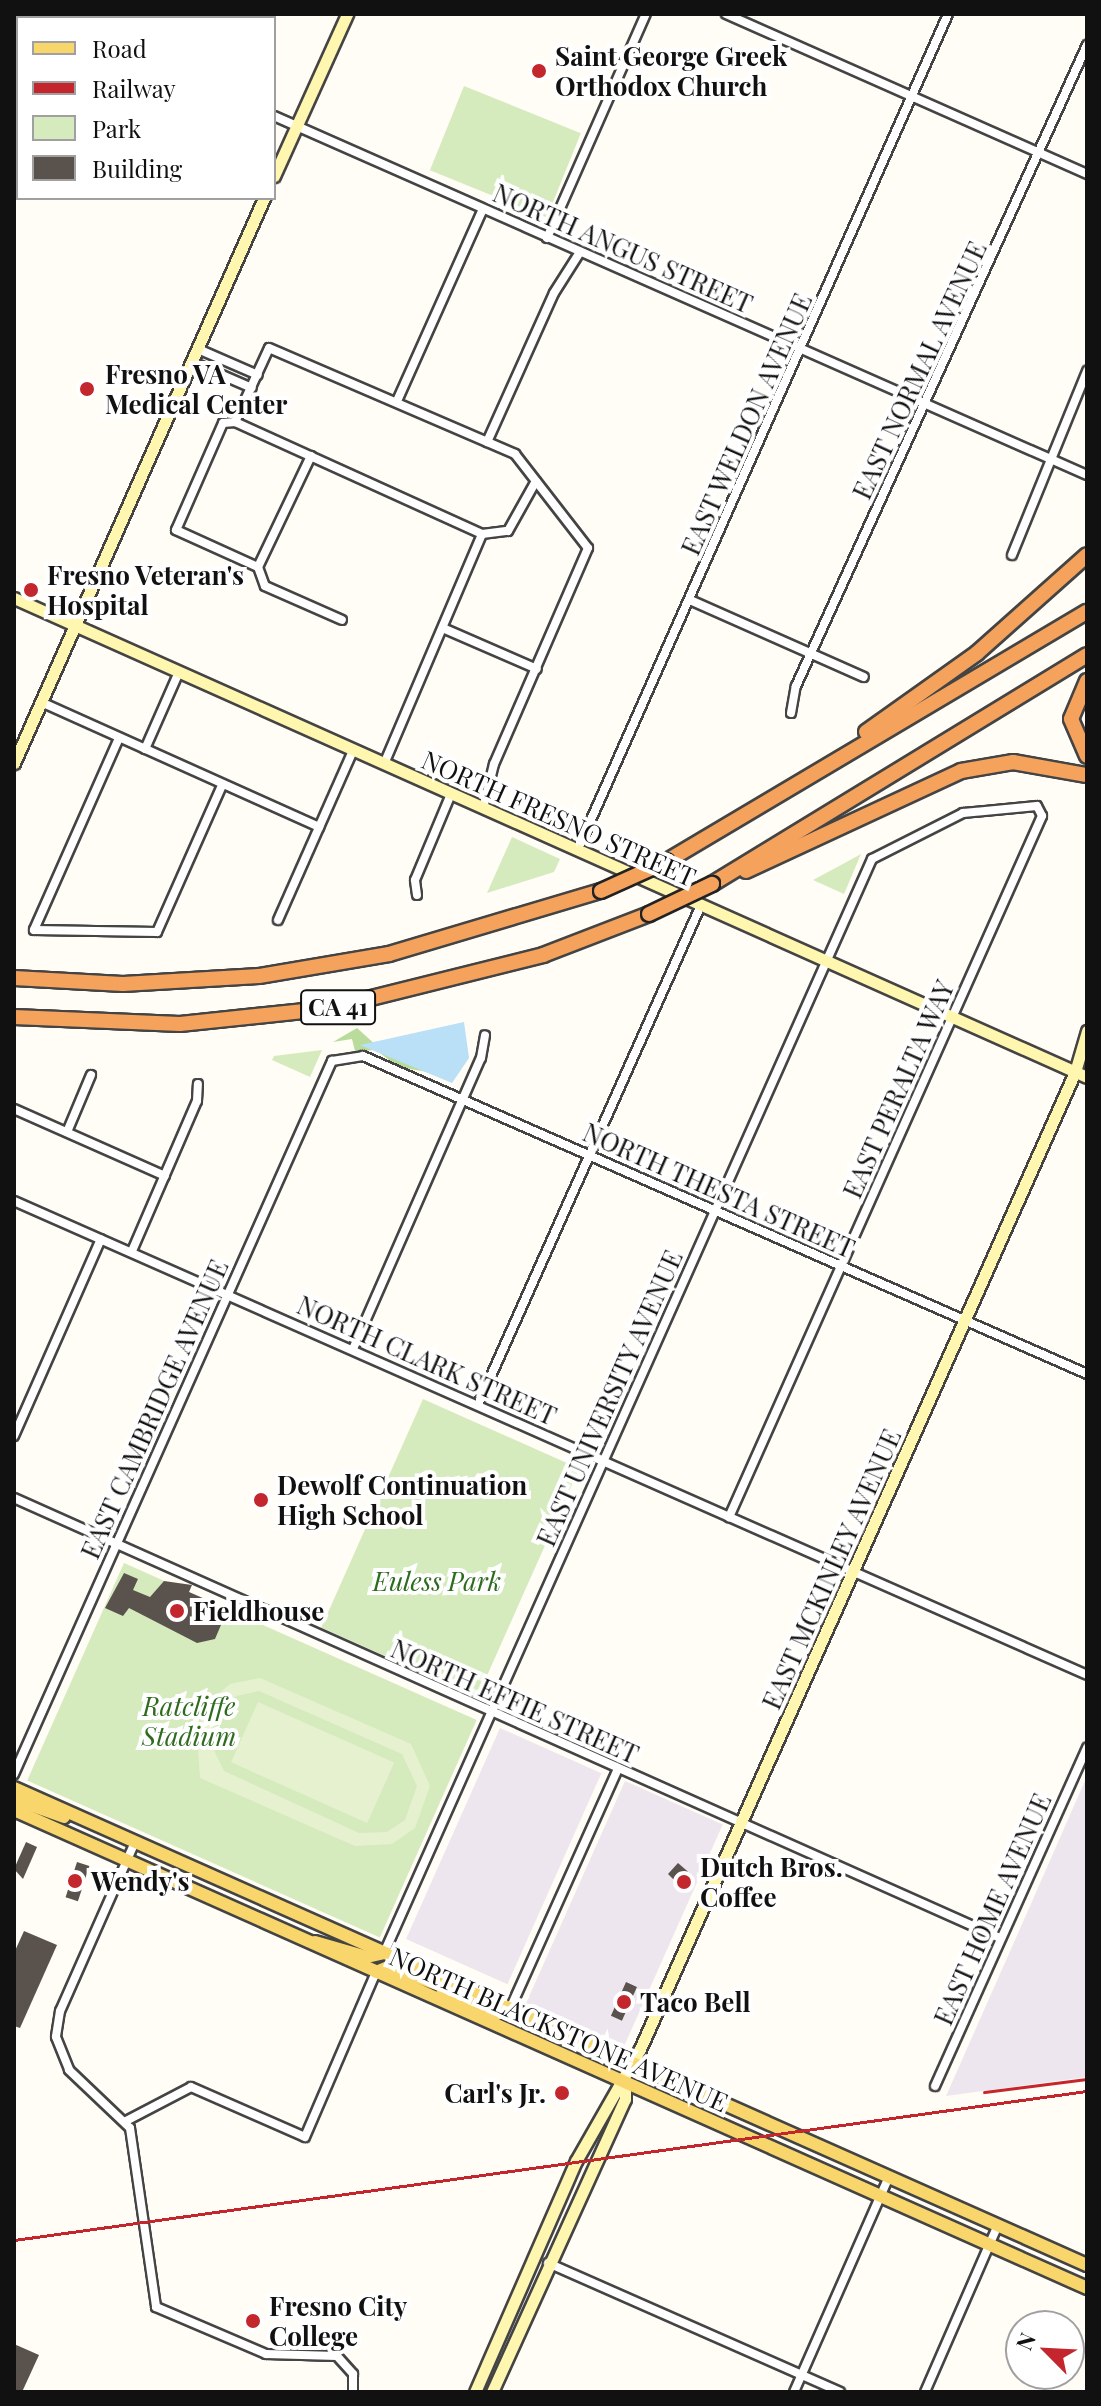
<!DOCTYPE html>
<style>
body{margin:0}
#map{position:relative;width:1101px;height:2406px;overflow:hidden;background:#fffdf5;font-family:"Playfair Display",serif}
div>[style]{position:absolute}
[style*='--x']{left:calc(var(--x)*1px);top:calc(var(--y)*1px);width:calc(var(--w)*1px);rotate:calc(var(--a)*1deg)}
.industrial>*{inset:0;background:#eee6ef;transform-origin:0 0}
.green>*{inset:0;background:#d5ebbd;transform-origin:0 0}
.forest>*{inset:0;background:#b9dc9c}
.pitch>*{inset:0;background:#e6f2cf;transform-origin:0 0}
.water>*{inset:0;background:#b9e0f7}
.building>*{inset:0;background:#5a524d;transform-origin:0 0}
.roads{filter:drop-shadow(2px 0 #444) drop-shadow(-2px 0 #444) drop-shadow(0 2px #444) drop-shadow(0 -2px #444)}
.minor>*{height:8px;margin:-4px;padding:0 4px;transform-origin:4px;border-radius:4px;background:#fff}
.secondary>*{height:11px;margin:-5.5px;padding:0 5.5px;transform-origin:5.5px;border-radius:5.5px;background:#fff6b0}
.primary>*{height:12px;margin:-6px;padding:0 6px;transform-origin:6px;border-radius:6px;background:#f9d66b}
.motorway>*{height:14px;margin:-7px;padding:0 7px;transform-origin:7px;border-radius:7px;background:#f5a25d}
.rail>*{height:3px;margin:-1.5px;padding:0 1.5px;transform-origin:1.5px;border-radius:1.5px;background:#c4262e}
.bridges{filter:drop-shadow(2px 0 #222) drop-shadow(-2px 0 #222) drop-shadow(0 2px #222) drop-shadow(0 -2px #222)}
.motorway-bridge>*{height:14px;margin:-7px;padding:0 7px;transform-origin:7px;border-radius:7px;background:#f5a25d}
.dots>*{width:22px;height:22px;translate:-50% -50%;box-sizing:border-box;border:4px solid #fff;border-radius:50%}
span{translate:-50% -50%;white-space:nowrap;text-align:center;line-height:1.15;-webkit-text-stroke:8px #fff;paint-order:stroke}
.shield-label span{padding:2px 6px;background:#fff;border:2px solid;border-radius:6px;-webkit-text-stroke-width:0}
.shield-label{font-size:24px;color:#111;font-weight:700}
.poi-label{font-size:26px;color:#111;font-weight:700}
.left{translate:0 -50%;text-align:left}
.right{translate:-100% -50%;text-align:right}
.street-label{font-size:26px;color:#111}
.park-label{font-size:26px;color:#2f6b1f;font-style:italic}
.frame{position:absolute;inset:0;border:16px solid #111;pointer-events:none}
.legend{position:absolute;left:16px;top:16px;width:260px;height:184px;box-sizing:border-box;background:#fff;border:2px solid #a0a0a0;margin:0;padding:10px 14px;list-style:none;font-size:24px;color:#111}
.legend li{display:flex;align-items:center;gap:16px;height:40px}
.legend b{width:40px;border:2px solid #a0a0a0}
.north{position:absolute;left:1005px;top:2310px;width:80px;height:80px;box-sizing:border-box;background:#fff;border:2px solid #a0a0a0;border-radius:50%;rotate:294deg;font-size:22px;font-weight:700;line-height:32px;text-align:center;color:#111}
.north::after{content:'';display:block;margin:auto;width:28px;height:36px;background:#c4262e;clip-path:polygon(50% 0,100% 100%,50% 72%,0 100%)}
</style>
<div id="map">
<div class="industrial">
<i style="left:500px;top:1728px;width:111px;height:231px;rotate:24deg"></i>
<i style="clip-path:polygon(1087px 1776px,1087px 2077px,946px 2096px,1030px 1906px)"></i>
<i style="left:625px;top:1781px;width:107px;height:243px;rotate:24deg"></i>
</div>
<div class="green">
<i style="left:464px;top:86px;width:126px;height:91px;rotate:22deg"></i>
<i style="clip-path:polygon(512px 837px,560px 859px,554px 872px,487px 893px)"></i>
<i style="clip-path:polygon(861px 854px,844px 894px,813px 880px,841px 865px)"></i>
<i style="clip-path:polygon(322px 1050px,310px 1077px,272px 1060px,274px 1056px)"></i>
<i style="left:423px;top:1399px;width:171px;height:250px;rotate:24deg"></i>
<i style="left:124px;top:1563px;width:386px;height:238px;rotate:24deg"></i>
</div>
<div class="forest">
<i style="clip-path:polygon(357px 1028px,377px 1046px,428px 1072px,398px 1067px,376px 1050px,355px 1051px,352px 1039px,333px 1042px)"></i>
</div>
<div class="pitch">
<i style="clip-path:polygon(evenodd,260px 1678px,411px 1744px,430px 1786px,415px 1828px,392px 1844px,355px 1846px,200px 1778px,197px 1733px,207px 1704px,230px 1684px,260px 1678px,259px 1691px,402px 1754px,417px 1786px,405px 1820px,387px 1832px,359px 1833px,224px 1771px,210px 1742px,214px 1718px,236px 1696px,259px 1691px)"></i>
<i style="left:258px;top:1702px;width:149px;height:66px;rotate:24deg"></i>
</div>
<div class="water">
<i style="clip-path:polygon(464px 1022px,469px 1058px,452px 1083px,360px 1045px)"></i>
</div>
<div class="building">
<i style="clip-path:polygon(124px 1573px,138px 1579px,133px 1590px,150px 1597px,164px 1581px,192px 1585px,189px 1592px,214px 1603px,212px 1621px,221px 1625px,215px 1639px,197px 1643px,129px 1608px,123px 1616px,105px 1608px)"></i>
<i style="clip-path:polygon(26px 1842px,37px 1847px,23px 1879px,14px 1869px)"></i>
<i style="left:77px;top:1862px;width:13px;height:37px;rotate:18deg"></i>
<i style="clip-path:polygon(678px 1863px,693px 1876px,686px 1892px,668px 1874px)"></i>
<i style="clip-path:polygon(24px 1931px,57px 1945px,20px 2028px,14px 2026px,14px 1953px)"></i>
<i style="left:626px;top:1982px;width:12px;height:37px;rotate:24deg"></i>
<i style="clip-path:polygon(14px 2344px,39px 2355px,22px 2392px,14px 2392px)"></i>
</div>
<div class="roads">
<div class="minor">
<i style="--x:45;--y:14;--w:10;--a:24"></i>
<i style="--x:726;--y:14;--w:395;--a:23.9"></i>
<i style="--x:193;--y:18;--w:4;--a:-63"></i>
<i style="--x:14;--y:83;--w:10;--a:-66"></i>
<i style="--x:274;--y:116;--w:889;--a:23.83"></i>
<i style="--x:547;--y:238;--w:245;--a:-66.2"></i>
<i style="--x:198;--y:349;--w:65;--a:23.4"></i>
<i style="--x:192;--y:362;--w:65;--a:23.4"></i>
<i style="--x:397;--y:401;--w:210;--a:-65.9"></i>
<i style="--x:235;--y:422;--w:12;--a:175"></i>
<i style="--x:223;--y:423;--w:117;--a:113.7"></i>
<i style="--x:176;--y:530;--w:90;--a:24.3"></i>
<i style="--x:258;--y:567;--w:20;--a:70"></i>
<i style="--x:265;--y:586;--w:84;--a:23.8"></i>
<i style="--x:487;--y:442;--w:163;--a:-65.8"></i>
<i style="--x:554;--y:293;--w:49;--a:-57.6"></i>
<i style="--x:482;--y:534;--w:26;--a:-7"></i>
<i style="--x:508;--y:531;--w:57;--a:-60.8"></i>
<i style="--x:1012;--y:555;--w:199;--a:-67.8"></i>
<i style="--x:258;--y:567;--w:123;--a:-64.5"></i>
<i style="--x:690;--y:600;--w:190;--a:23.9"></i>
<i style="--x:445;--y:629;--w:100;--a:23.5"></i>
<i style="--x:41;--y:702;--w:305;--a:24.2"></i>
<i style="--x:791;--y:713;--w:27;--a:-80"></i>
<i style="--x:796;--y:686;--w:704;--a:-65.58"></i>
<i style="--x:119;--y:738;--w:210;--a:113.9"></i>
<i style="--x:34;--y:930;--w:123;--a:0.9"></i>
<i style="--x:157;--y:932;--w:161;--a:-66.1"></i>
<i style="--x:145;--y:749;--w:84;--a:-66.2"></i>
<i style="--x:384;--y:764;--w:250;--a:-66.9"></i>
<i style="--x:482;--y:534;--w:271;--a:-155.6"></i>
<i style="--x:235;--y:422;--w:81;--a:-65.3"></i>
<i style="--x:269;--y:348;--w:268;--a:23.3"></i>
<i style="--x:515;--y:454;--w:119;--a:52.2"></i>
<i style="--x:588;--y:548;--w:236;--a:113.5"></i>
<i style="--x:494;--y:764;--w:45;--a:104"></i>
<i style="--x:578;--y:849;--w:913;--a:-66.1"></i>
<i style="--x:417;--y:895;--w:15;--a:-98"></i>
<i style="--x:415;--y:880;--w:93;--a:-67.3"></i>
<i style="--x:278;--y:920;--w:185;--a:-66.1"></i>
<i style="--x:14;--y:1109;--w:165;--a:23.9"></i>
<i style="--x:67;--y:1132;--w:62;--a:-67.2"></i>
<i style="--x:14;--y:1201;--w:1173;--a:23.83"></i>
<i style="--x:132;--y:1251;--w:163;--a:-66.6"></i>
<i style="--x:197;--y:1101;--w:17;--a:-87"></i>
<i style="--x:353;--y:1349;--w:318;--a:-66.3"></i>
<i style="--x:481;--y:1058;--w:23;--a:-80"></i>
<i style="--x:478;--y:1405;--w:547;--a:-65.96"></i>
<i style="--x:14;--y:1436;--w:215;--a:-66.2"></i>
<i style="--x:14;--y:1498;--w:1080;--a:24.05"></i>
<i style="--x:14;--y:1774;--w:781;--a:-65.96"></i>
<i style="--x:332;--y:1061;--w:31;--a:-9"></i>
<i style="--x:363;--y:1056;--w:791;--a:23.71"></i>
<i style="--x:135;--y:1842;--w:185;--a:113.9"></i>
<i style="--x:60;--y:2011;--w:26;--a:99"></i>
<i style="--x:56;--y:2037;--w:35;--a:68"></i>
<i style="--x:69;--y:2070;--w:84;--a:43.6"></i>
<i style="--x:130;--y:2128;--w:181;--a:81.7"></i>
<i style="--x:156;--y:2307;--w:120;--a:23.1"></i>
<i style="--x:266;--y:2354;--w:71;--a:1.6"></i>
<i style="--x:337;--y:2356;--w:24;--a:48"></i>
<i style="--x:353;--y:2374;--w:18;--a:90"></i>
<i style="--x:384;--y:1953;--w:1198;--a:-65.96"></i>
<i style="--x:872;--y:859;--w:102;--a:-26.8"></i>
<i style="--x:963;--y:813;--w:74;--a:-5.4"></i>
<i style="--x:1037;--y:806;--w:11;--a:63"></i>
<i style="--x:1042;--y:816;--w:768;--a:114.06"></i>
<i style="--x:510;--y:2009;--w:263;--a:-65.8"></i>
<i style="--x:935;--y:2086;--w:371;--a:-65.8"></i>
<i style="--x:126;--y:2121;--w:73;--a:-27.6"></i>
<i style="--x:191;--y:2087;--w:124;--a:23.7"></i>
<i style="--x:305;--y:2137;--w:180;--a:-66.7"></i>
<i style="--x:548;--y:2263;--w:319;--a:23.8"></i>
<i style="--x:794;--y:2392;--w:235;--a:-66.2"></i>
<i style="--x:925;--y:2392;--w:182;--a:-66.4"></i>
</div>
<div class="secondary">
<i style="--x:274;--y:176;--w:178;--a:-65.7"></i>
<i style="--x:14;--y:598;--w:1175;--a:24.06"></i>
<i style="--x:14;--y:763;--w:618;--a:-66.13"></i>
<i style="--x:475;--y:2392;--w:252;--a:-66.4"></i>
<i style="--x:576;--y:2161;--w:129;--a:-60.3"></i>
<i style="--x:640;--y:2049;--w:1069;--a:-66"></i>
<i style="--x:1075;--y:1072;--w:43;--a:-73.7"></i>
<i style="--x:492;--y:2392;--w:322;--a:-65.6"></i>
<i style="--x:625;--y:2099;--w:17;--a:-90"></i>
</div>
<div class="primary">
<i style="--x:14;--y:1788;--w:1174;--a:23.97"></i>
<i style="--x:14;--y:1799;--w:53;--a:19.8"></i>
<i style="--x:14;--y:1810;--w:1175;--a:24.01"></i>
<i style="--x:315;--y:1942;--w:54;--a:16.1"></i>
<i style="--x:367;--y:1957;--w:17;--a:-13"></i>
<i style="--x:376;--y:1972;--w:13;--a:-23"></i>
<i style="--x:388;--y:1967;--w:64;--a:19.3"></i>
<i style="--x:442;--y:1994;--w:58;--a:20.3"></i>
<i style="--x:496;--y:2014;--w:15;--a:-20"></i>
</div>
<div class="motorway">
<i style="--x:1087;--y:681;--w:41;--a:112.8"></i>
<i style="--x:1071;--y:719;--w:40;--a:66.6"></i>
<i style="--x:866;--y:732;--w:136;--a:-35.4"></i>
<i style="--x:977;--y:653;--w:147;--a:-41.7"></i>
<i style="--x:667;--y:861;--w:488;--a:-30.7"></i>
<i style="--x:746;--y:871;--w:237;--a:-24.9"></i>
<i style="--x:961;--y:771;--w:53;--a:-9.8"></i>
<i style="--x:1013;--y:762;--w:75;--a:10"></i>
<i style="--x:712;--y:884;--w:439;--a:-31.4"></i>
<i style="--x:14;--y:978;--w:109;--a:3.2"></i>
<i style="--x:123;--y:984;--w:136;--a:-3.4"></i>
<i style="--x:259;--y:976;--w:132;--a:-9.6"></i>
<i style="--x:389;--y:954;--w:221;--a:-16.6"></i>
<i style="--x:14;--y:1017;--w:166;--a:2.4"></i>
<i style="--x:180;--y:1024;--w:152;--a:-6"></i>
<i style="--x:331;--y:1008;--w:219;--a:-14"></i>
<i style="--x:543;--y:955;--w:114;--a:-21.1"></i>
</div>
</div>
<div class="rail">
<i style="--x:984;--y:2092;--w:104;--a:-7.2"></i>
<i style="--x:14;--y:2240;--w:1083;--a:-7.91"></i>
</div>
<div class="bridges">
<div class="motorway-bridge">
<i style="--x:601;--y:891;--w:72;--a:-24.4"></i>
<i style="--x:649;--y:914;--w:70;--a:-25.5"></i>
</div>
</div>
<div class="dots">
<i style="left:539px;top:71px;background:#c4262e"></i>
<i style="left:87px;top:389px;background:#c4262e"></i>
<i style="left:31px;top:590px;background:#c4262e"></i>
<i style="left:261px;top:1500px;background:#c4262e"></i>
<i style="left:177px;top:1611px;background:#c4262e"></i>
<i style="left:75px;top:1881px;background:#c4262e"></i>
<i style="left:684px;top:1882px;background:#c4262e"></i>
<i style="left:624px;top:2002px;background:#c4262e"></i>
<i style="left:562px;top:2093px;background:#c4262e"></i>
<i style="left:253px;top:2321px;background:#c4262e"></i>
</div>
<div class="shield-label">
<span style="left:338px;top:1007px">CA 41</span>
</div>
<div class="poi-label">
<span class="left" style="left:555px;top:71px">Saint George Greek<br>Orthodox Church</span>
<span class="left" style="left:105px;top:389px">Fresno VA<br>Medical Center</span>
<span class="left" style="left:47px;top:590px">Fresno Veteran's<br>Hospital</span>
<span class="left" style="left:277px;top:1500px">Dewolf Continuation<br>High School</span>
<span class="left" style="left:193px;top:1611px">Fieldhouse</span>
<span class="left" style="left:700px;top:1882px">Dutch Bros.<br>Coffee</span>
<span class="left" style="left:91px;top:1881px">Wendy's</span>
<span class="left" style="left:640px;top:2002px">Taco Bell</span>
<span class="right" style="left:546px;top:2093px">Carl's Jr.</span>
<span class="left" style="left:269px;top:2321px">Fresno City<br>College</span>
</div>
<div class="street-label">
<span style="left:623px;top:248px;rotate:24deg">NORTH ANGUS STREET</span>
<span style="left:919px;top:370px;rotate:-65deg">EAST NORMAL AVENUE</span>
<span style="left:746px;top:424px;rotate:-66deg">EAST WELDON AVENUE</span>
<span style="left:559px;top:818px;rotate:24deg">NORTH FRESNO STREET</span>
<span style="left:898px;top:1089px;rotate:-66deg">EAST PERALTA WAY</span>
<span style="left:719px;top:1190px;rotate:24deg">NORTH THESTA STREET</span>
<span style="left:427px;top:1360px;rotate:24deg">NORTH CLARK STREET</span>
<span style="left:609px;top:1398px;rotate:-66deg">EAST UNIVERSITY AVENUE</span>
<span style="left:154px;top:1409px;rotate:-66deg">EAST CAMBRIDGE AVENUE</span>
<span style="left:831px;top:1569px;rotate:-66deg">EAST MCKINLEY AVENUE</span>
<span style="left:515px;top:1701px;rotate:24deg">NORTH EFFIE STREET</span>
<span style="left:992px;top:1909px;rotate:-66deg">EAST HOME AVENUE</span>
<span style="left:559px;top:2029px;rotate:24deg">NORTH BLACKSTONE AVENUE</span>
</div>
<div class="park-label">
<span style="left:437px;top:1581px">Euless Park</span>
<span style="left:189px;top:1721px">Ratcliffe<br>Stadium</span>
</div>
<div class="frame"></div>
<ul class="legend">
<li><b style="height:10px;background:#f9d66b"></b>Road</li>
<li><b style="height:10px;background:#c4262e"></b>Railway</li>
<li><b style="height:22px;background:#d5ebbd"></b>Park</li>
<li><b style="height:22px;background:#5a524d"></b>Building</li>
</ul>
<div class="north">N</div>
</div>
